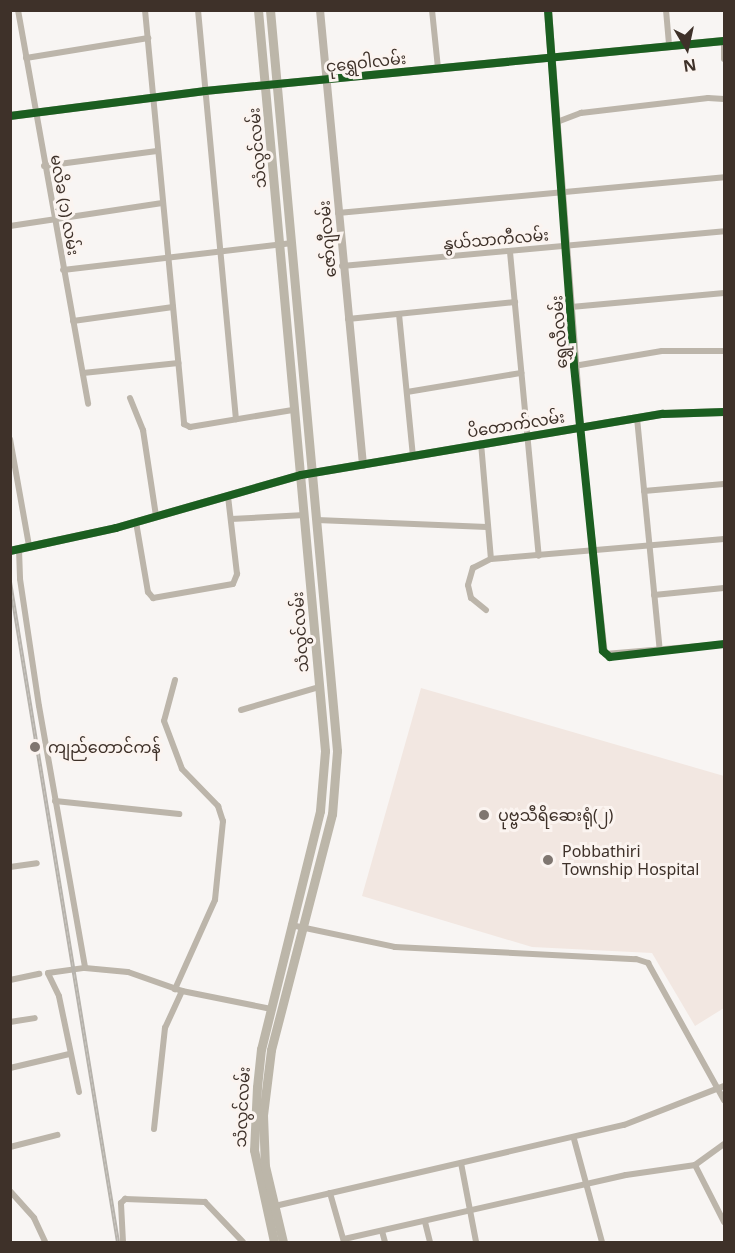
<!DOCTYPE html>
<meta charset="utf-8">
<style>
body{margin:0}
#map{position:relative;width:735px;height:1253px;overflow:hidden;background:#f8f5f3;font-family:"Noto Sans","Noto Sans Myanmar",sans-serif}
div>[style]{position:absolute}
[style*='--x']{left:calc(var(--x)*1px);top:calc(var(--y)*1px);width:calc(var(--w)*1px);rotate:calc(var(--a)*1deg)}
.built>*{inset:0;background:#f2e7e1}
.minor>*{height:6px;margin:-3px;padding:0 3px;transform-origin:3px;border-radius:3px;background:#bcb5aa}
.tertiary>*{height:8px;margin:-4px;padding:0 4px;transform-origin:4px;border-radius:4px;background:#bcb5aa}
.primary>*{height:9px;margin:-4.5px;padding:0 4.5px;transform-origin:4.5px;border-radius:4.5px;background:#bcb6a9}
.rail>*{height:4px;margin-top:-2px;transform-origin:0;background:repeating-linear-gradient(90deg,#fbf4f0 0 4.5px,#b7b3ac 0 9px);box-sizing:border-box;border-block:2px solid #b7b3ac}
.cycleway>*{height:8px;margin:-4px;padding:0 4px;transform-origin:4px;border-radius:4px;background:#1b5e20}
.dots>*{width:16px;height:16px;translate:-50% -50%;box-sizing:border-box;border:3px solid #fbf4f0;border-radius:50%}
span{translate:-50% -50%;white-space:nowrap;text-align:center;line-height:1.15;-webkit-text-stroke:6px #fbf4f0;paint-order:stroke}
.street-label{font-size:16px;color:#3e3129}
.poi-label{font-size:16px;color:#3e3129}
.left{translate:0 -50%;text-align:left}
.frame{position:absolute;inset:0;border:12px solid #3e3129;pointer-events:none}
.north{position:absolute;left:657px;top:18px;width:60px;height:60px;-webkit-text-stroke:4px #fbf4f0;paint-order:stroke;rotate:171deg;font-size:16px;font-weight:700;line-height:24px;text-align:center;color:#3e3129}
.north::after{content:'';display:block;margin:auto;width:21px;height:27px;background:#3e3129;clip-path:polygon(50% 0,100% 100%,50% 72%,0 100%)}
</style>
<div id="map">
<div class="built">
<i style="clip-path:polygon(421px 688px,724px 776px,724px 1008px,695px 1026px,652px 953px,532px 947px,362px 896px)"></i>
</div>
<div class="minor">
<i style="--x:18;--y:10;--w:400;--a:79.9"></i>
<i style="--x:145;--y:10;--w:416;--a:84.6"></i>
<i style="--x:184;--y:424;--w:7;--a:27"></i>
<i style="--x:190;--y:427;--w:104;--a:-9.4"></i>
<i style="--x:198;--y:10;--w:411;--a:84.7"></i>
<i style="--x:432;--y:10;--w:58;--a:84.1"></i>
<i style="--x:666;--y:10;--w:36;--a:85"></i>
<i style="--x:724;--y:41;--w:18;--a:90"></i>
<i style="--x:26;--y:58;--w:124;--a:-9.3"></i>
<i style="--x:557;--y:122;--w:26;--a:-21"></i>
<i style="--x:581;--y:113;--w:128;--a:-6.7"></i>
<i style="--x:708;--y:98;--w:16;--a:4"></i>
<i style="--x:44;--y:166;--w:114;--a:-7.6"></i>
<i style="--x:338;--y:213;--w:388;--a:-5.3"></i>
<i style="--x:10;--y:226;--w:154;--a:-8.6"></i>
<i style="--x:510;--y:252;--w:305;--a:84.6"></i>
<i style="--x:342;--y:266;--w:384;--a:-5.2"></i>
<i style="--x:63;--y:270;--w:231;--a:-6.7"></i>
<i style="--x:571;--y:307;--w:154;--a:-5.2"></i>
<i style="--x:399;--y:314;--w:143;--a:84.4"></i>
<i style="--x:348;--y:319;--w:168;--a:-5.8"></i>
<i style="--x:73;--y:321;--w:101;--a:-8"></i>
<i style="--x:574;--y:366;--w:89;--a:-9.7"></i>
<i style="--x:662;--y:351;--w:62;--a:0"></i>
<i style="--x:83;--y:373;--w:96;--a:-6"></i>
<i style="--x:407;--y:392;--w:116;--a:-9.5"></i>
<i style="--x:130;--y:398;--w:35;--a:68"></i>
<i style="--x:143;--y:430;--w:87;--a:81.4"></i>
<i style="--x:637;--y:418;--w:234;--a:84.4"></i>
<i style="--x:580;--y:428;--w:227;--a:83.7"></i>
<i style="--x:605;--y:654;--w:119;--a:-4.8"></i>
<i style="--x:10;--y:439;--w:109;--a:79.9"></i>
<i style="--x:481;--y:443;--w:116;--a:85.1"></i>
<i style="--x:491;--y:559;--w:234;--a:-4.9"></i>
<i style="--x:644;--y:491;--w:80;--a:-5"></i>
<i style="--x:231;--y:519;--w:74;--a:-3.1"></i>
<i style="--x:317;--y:520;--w:170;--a:2.4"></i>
<i style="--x:136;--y:522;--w:71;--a:80.3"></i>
<i style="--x:148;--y:592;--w:8;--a:50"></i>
<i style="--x:153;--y:598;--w:81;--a:-9.9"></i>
<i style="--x:233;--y:584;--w:11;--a:-68"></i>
<i style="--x:237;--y:574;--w:79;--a:-96.6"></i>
<i style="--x:19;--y:549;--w:30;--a:88"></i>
<i style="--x:20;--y:579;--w:128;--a:81.5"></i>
<i style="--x:39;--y:706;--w:266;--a:80"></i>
<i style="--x:654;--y:595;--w:70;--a:-5.7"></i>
<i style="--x:486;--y:610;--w:19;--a:-141"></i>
<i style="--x:471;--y:598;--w:13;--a:-103"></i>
<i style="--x:468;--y:585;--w:18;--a:-74"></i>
<i style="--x:473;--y:568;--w:20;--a:-27"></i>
<i style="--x:175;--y:680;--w:42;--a:105"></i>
<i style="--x:164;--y:721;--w:51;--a:69.4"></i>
<i style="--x:182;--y:769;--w:52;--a:45.8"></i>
<i style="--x:218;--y:806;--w:16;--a:72"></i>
<i style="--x:223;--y:821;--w:79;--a:95.8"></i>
<i style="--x:215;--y:900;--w:98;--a:114.2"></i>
<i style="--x:241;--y:710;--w:81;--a:-16.4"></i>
<i style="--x:55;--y:801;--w:125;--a:6"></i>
<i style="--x:10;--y:867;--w:27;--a:-8"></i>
<i style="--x:291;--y:925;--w:106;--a:11.9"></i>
<i style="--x:395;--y:947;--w:241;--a:2.9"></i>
<i style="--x:636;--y:959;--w:13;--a:18"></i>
<i style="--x:648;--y:963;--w:157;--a:61"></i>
<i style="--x:10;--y:980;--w:30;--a:-12"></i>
<i style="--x:10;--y:1022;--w:25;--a:-9"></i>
<i style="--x:10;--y:1068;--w:61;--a:-13.3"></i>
<i style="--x:79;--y:1092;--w:98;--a:-101.8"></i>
<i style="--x:59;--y:996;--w:25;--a:-116"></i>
<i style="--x:48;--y:973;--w:37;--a:-8"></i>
<i style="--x:85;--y:968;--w:43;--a:5.3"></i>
<i style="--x:128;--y:972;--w:57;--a:19.4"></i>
<i style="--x:182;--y:991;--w:91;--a:11.4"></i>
<i style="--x:154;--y:1129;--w:102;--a:-83.8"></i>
<i style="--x:165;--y:1028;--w:41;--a:-65.3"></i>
<i style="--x:574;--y:1139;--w:107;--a:74.8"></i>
<i style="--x:10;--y:1147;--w:49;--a:-14.3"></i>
<i style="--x:461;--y:1163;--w:80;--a:79.2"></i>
<i style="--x:695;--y:1165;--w:64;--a:63"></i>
<i style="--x:10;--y:1191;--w:36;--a:48"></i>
<i style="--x:34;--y:1218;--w:26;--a:65"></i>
<i style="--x:330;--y:1193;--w:51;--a:74.1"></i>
<i style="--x:275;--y:1206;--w:358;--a:-13.1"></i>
<i style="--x:624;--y:1125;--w:107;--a:-21.3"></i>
<i style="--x:425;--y:1222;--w:21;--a:76"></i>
<i style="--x:382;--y:1231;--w:11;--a:75"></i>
<i style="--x:344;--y:1239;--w:289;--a:-12.8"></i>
<i style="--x:626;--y:1175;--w:70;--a:-8.2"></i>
<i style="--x:695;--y:1165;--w:36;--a:-36"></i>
<i style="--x:123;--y:1242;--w:39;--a:-93"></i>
<i style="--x:121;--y:1203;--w:6;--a:-45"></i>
<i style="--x:125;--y:1199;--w:80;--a:2.1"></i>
<i style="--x:205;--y:1202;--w:55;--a:46.5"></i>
</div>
<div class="tertiary">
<i style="--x:320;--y:10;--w:457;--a:84.6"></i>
<i style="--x:548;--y:10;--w:419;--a:85.6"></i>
<i style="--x:10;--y:116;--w:197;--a:-7.3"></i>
<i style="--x:205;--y:91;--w:521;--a:-5.5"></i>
<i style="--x:10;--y:551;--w:108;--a:-12.2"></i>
<i style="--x:116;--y:528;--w:192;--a:-16"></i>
<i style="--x:301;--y:475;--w:367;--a:-9.6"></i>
<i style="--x:663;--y:414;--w:61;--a:-1.9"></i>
</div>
<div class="primary">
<i style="--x:258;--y:10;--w:744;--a:84.83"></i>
<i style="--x:325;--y:751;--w:60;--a:94.8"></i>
<i style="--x:320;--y:811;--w:245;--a:103.9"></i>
<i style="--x:261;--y:1049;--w:38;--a:96"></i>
<i style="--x:257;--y:1087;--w:63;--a:92.7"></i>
<i style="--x:254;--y:1150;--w:94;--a:77.7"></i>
<i style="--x:270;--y:10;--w:744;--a:84.83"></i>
<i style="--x:337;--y:751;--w:63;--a:94.5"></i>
<i style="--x:332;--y:814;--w:244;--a:104.5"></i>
<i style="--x:271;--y:1050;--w:65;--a:97"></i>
<i style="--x:263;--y:1115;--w:51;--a:87.8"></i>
<i style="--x:265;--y:1166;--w:78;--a:76.7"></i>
</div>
<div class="rail">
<i style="--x:10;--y:582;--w:669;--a:80.71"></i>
</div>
<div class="cycleway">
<i style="--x:548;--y:10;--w:357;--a:85.8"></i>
<i style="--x:574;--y:366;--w:286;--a:84.2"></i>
<i style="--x:603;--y:651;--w:9;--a:41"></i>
<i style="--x:610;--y:657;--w:115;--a:-6.5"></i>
<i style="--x:10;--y:116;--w:197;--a:-7.3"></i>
<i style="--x:205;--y:91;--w:521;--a:-5.5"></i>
<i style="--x:10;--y:551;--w:108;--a:-12.2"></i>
<i style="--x:116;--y:528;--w:192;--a:-16"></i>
<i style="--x:301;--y:475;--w:367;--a:-9.6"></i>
<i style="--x:663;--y:414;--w:61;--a:-1.9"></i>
</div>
<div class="dots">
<i style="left:35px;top:747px;background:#7f7670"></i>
<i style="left:484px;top:815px;background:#7f7670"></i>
<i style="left:548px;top:860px;background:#7f7670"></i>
</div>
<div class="street-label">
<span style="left:366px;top:62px;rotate:-6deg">ငုရွှေဝါလမ်း</span>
<span style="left:257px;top:148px;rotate:-95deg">သံလွင်လမ်း</span>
<span style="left:65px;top:205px;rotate:80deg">မလိခ (၁) လမ်း</span>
<span style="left:327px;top:239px;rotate:-95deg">ဇော်ဂျီလမ်း</span>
<span style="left:496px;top:239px;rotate:-5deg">နွယ်သာကီလမ်း</span>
<span style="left:559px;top:332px;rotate:-94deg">ရွှေလီလမ်း</span>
<span style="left:516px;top:424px;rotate:-9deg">ပိတောက်လမ်း</span>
<span style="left:300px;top:632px;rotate:-94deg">သံလွင်လမ်း</span>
<span style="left:242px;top:1107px;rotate:-87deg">သံလွင်လမ်း</span>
</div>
<div class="poi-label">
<span class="left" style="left:48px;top:747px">ကျည်တောင်ကန်</span>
<span class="left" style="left:498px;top:815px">ပုဗ္ဗသီရိဆေးရုံ(၂)</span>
<span class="left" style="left:562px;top:860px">Pobbathiri<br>Township Hospital</span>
</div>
<div class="frame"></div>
<div class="north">N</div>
</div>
